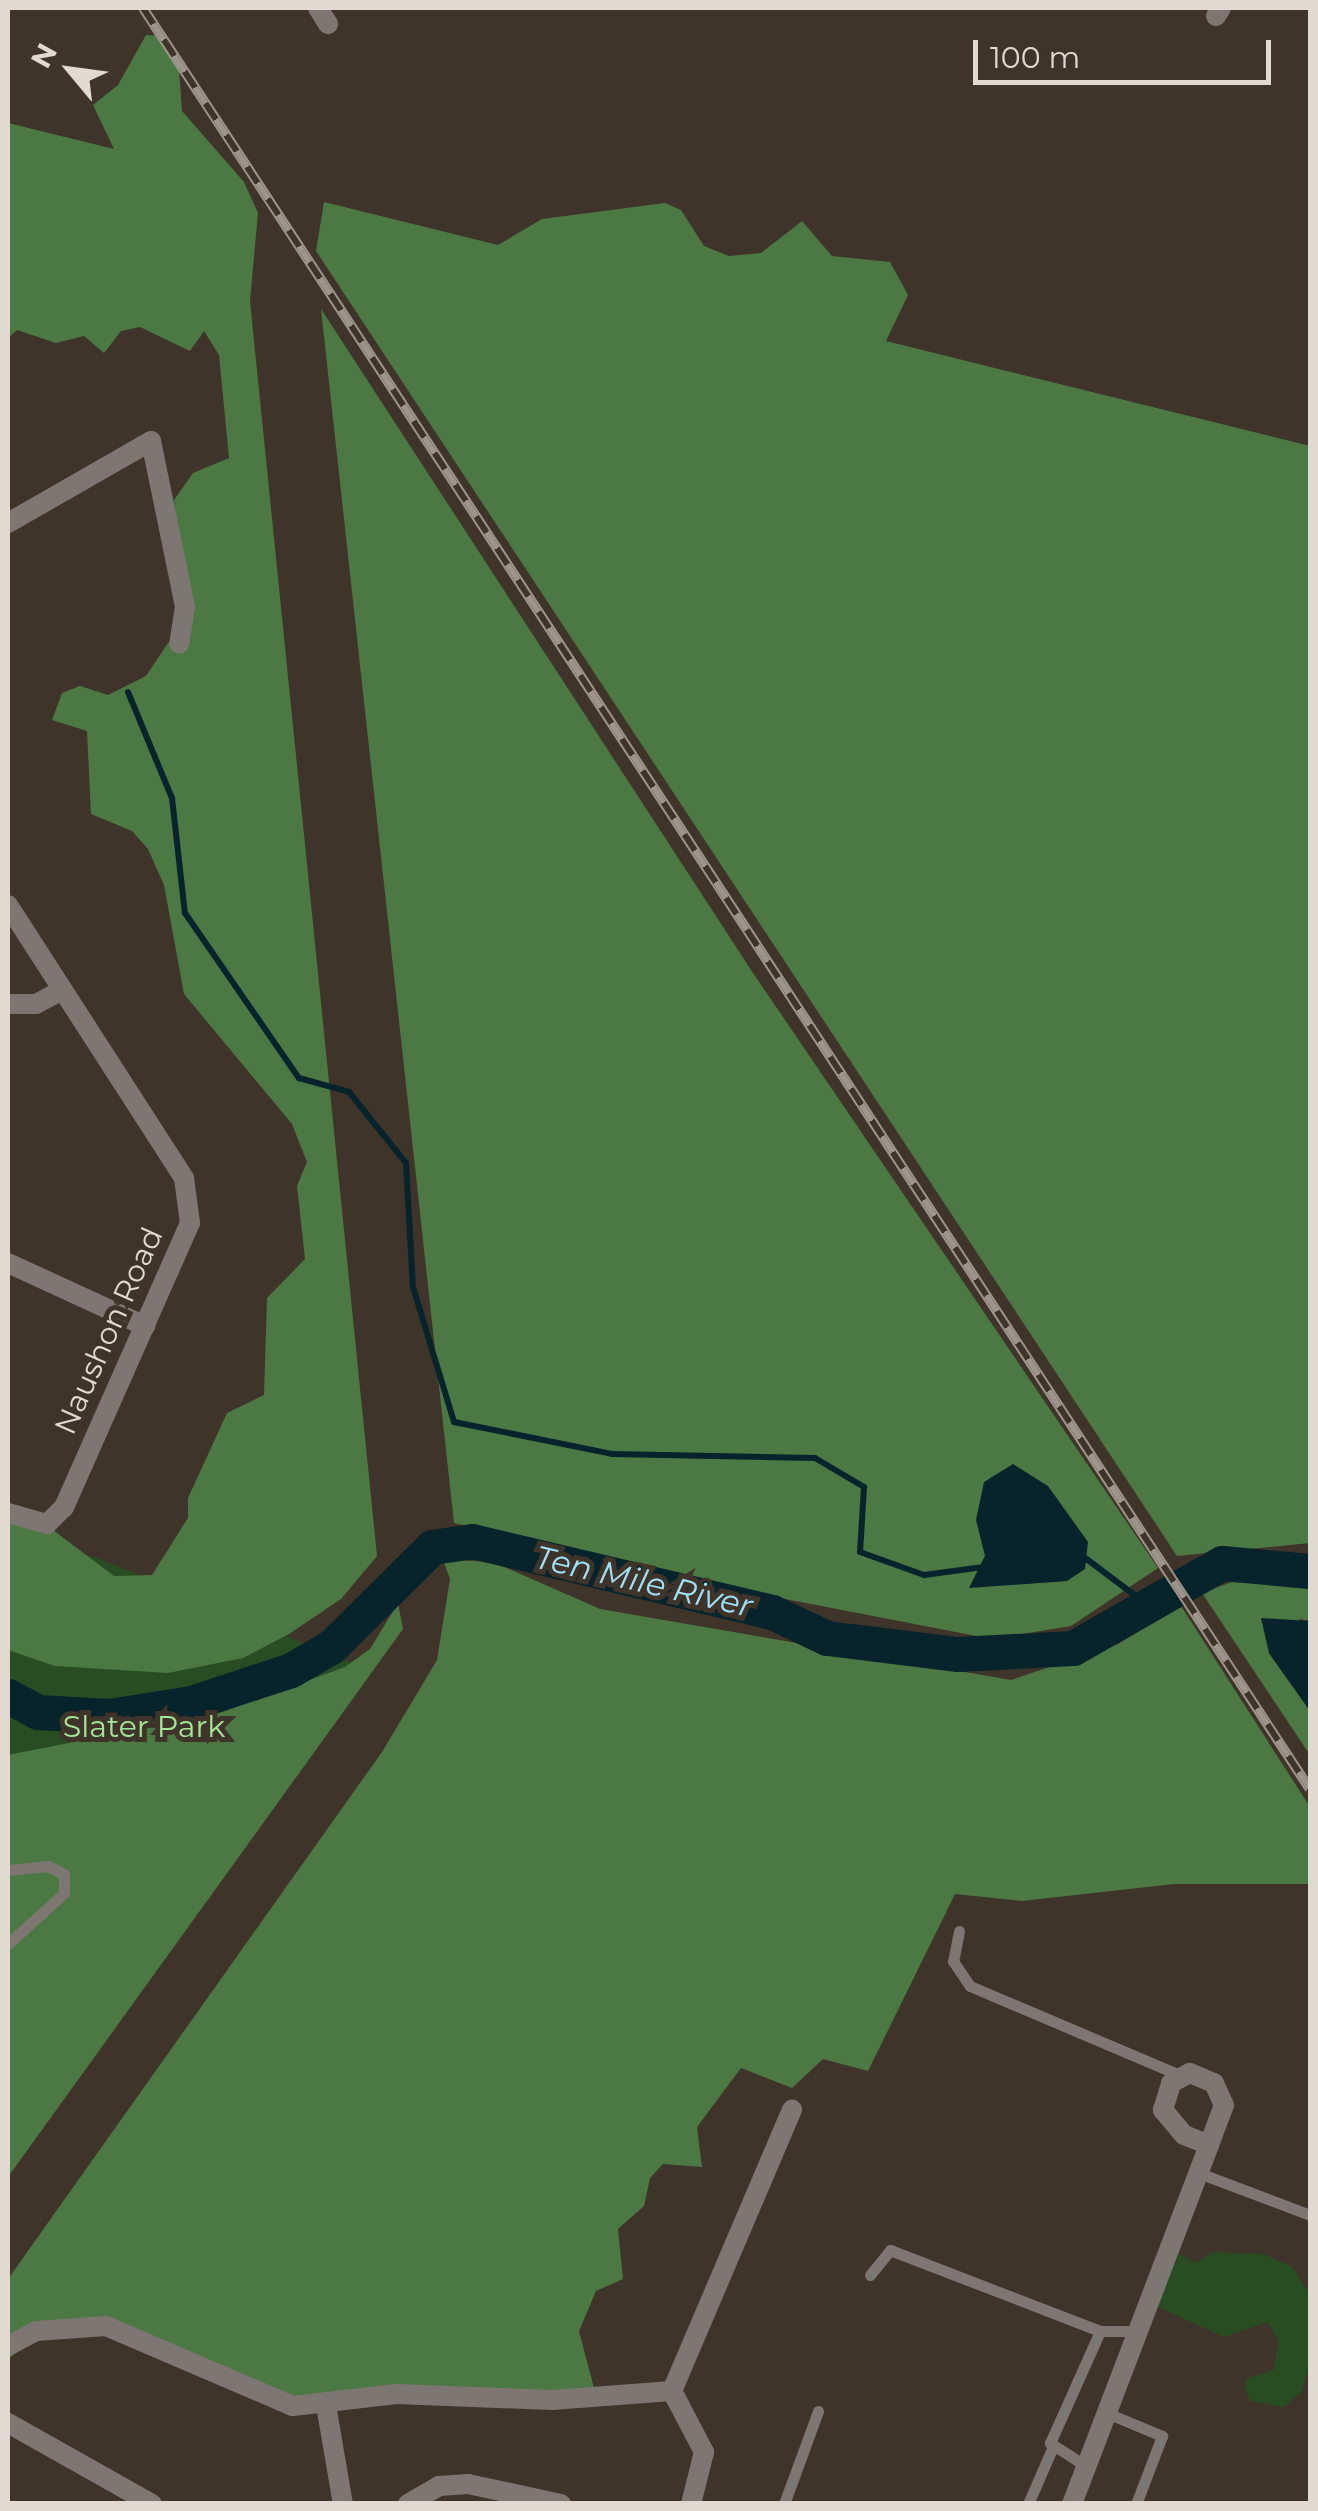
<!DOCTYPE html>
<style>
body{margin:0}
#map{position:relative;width:1318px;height:2511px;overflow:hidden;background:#3e3429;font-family:Montserrat,sans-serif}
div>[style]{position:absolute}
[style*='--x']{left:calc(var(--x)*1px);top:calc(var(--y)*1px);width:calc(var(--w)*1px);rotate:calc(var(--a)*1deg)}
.green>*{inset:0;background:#294d22}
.forest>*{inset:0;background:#4c7943}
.water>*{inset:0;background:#07242d}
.stream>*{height:6px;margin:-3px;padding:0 3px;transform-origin:3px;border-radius:3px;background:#07242d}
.river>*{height:35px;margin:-17.5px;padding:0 17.5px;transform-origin:17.5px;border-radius:17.5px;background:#07242d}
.service>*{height:11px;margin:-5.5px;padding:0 5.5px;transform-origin:5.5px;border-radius:5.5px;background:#7d7672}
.minor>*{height:20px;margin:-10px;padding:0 10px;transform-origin:10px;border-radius:10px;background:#7d7672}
.rail>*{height:10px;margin-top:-5px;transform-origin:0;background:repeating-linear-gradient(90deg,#3e3429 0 19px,#9d958c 0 38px);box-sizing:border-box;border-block:2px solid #9d958c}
span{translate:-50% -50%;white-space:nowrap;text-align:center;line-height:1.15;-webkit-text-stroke:10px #3e3429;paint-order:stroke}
.street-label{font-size:30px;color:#e0dad3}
.park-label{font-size:30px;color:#a4e697}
.water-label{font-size:32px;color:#9ee1f9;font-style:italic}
.frame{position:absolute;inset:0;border:10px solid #e0dad3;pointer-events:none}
.north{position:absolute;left:20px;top:20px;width:100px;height:100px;-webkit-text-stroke:8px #3e3429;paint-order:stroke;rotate:299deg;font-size:28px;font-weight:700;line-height:40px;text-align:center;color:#e0dad3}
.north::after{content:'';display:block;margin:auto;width:35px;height:45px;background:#e0dad3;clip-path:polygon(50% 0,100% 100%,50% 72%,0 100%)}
.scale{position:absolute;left:973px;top:40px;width:298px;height:45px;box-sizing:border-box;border:5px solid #e0dad3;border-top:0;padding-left:12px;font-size:30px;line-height:35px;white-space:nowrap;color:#e0dad3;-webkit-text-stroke:8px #3e3429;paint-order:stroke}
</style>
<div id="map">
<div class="green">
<i style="clip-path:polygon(8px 1531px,100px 1559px,356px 1665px,8px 2154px)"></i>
<i style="clip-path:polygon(1175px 2252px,1197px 2263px,1212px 2252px,1263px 2254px,1291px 2266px,1310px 2294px,1310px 2364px,1302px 2391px,1284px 2407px,1250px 2401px,1244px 2388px,1247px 2378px,1274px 2370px,1278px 2341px,1268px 2322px,1224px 2337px,1158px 2307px)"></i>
</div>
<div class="forest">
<i style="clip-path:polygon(146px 35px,162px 36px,179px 68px,182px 111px,244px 182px,258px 213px,250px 301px,377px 1556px,341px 1599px,289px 1634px,243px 1658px,168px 1673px,55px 1666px,8px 1650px,8px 1512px,53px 1530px,114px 1576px,152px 1575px,188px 1518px,188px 1498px,227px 1413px,264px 1395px,267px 1298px,305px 1259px,297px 1186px,307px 1162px,292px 1124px,184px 994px,164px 885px,148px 849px,132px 831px,91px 814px,87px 731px,52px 720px,62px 693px,80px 686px,108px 695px,146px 676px,168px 643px,188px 632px,174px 500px,193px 473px,229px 458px,219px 355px,204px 331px,190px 351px,140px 327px,121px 331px,104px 353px,84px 336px,56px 343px,17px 330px,8px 338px,8px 123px,114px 149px,93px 105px,118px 85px)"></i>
<i style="clip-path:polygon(324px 202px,498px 245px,542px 219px,665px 203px,681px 210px,704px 246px,729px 256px,761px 253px,802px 221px,832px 256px,890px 262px,908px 295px,886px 341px,1310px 446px,1310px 1543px,1177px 1556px,316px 251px)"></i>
<i style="clip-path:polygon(evenodd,321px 309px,753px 973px,1158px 1568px,1071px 1626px,992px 1639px,640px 1571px,454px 1523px,321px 309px,985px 1556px,1067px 1581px,970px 1587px,985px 1556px)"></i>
<i style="clip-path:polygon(454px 1560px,493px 1562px,600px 1609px,1011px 1680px,1118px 1644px,1181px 1606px,1310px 1807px,1310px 1884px,1174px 1884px,1022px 1901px,955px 1894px,868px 2071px,823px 2059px,792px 2088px,741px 2068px,697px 2127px,702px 2167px,663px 2164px,650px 2178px,644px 2206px,618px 2229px,623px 2279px,596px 2291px,579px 2331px,595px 2392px,444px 2390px,323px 2410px,112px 2325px,36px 2337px,8px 2359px,8px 2279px,382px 1752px,437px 1660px,450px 1579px,444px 1563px)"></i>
<i style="clip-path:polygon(1310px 1579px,1310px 1621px,1300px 1619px,1269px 1653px,1310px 1711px,1310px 1755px,1202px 1593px,1232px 1582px)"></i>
<i style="clip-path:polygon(398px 1603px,403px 1629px,8px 2177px,8px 1755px,216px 1714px,345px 1667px,370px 1649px)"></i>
</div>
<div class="water">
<i style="clip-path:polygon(1013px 1464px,1048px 1486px,1088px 1542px,1085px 1569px,1067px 1581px,969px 1588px,985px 1556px,976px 1520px,984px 1482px)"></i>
<i style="clip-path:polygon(1261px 1618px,1310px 1621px,1310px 1711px,1269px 1653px)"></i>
</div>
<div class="stream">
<i style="--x:128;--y:692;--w:115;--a:67.5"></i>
<i style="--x:172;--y:798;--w:116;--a:83.6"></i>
<i style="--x:185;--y:913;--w:201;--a:55.4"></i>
<i style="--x:299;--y:1078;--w:52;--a:15.6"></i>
<i style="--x:349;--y:1092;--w:91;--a:51.2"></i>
<i style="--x:406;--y:1163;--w:124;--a:86.8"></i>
<i style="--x:413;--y:1287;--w:141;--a:73.1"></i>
<i style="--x:454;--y:1422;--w:161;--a:11.4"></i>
<i style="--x:612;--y:1454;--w:203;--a:1.1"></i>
<i style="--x:815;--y:1458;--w:57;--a:30.6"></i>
<i style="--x:864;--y:1487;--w:65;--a:93.5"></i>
<i style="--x:860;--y:1552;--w:68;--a:19.8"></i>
<i style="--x:924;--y:1575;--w:60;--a:-7.7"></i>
<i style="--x:1080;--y:1554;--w:86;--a:37"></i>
</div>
<div class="river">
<i style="--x:8;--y:1696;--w:34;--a:28"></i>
<i style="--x:38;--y:1712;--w:71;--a:3.2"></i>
<i style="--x:109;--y:1716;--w:83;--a:-9"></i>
<i style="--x:191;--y:1703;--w:105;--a:-18.3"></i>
<i style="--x:291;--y:1670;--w:48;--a:-30.3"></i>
<i style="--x:332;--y:1646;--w:141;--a:-44.7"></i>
<i style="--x:432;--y:1547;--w:40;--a:-8.5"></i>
<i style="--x:472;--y:1541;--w:308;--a:13.3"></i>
<i style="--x:772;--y:1612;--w:61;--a:25.3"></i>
<i style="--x:827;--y:1638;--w:132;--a:7"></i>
<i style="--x:958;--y:1654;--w:115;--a:-3"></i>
<i style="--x:1073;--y:1648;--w:172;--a:-29.7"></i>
<i style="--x:1222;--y:1563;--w:88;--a:5.2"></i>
</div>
<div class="service">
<i style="--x:8;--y:1870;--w:40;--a:-5.7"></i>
<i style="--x:48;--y:1866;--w:18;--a:27"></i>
<i style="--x:64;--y:1874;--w:19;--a:90"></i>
<i style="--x:64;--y:1893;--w:76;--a:137.7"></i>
<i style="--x:959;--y:1931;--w:31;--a:101"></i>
<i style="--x:953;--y:1961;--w:30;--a:56"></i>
<i style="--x:970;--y:1986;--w:228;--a:23"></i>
<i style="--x:1199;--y:2173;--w:119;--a:20.7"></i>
<i style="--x:870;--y:2275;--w:32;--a:-51"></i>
<i style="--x:890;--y:2250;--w:225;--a:21.1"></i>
<i style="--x:1107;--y:2413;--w:60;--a:22.7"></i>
<i style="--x:1162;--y:2436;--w:73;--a:110.9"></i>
<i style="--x:1086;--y:2466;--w:43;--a:-147.4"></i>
<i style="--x:1050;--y:2443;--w:123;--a:-65.9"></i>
<i style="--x:1100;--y:2331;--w:38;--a:0"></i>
<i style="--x:784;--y:2504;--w:99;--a:-69.9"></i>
<i style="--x:1028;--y:2504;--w:58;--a:-66.5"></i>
</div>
<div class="minor">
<i style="--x:318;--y:8;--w:19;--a:58"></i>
<i style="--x:1216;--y:16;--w:9;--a:-58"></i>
<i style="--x:8;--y:523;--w:165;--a:-29.8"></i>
<i style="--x:151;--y:441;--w:169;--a:78.4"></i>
<i style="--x:185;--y:607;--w:37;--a:99"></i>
<i style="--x:8;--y:905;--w:325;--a:57.2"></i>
<i style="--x:184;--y:1178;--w:45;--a:82.4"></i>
<i style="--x:190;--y:1223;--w:311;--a:113.9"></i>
<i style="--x:64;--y:1507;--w:24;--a:135"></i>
<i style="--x:47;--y:1524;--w:41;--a:-164.2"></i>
<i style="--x:8;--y:1004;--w:28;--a:0"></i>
<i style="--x:36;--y:1004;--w:30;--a:-28"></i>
<i style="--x:8;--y:1263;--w:151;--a:24.7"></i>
<i style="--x:1190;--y:2073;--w:26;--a:23"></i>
<i style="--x:1214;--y:2083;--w:24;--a:66"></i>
<i style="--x:1224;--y:2105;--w:43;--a:110.6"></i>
<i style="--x:1209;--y:2145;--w:27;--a:-158"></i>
<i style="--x:1184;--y:2135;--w:33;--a:-130"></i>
<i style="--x:1163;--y:2110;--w:28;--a:-73"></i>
<i style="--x:1171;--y:2083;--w:21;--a:-28"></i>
<i style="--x:8;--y:2346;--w:32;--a:-28"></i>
<i style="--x:36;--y:2331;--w:70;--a:-4.1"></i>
<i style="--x:106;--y:2326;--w:203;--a:23.2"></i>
<i style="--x:293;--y:2406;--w:104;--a:-6.6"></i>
<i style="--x:396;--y:2394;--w:156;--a:2.2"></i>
<i style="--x:552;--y:2400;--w:120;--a:-4.3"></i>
<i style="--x:672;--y:2391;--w:69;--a:62.3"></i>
<i style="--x:704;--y:2452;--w:54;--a:104"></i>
<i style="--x:672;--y:2391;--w:306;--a:-66.9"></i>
<i style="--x:326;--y:2405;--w:100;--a:80.3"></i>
<i style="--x:8;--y:2423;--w:165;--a:29.4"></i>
<i style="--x:408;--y:2504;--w:36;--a:-30"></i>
<i style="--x:439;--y:2486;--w:29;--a:-4"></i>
<i style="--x:468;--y:2484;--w:95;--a:12.1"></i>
<i style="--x:1072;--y:2504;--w:384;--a:-69.1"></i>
</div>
<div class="rail">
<i style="--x:143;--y:8;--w:2129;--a:56.77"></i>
</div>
<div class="street-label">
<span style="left:109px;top:1331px;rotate:-66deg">Naushon Road</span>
</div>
<div class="park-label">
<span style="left:144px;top:1727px">Slater Park</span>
</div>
<div class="water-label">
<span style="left:644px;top:1582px;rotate:13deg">Ten Mile River</span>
</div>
<div class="frame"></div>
<div class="north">N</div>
<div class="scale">100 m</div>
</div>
